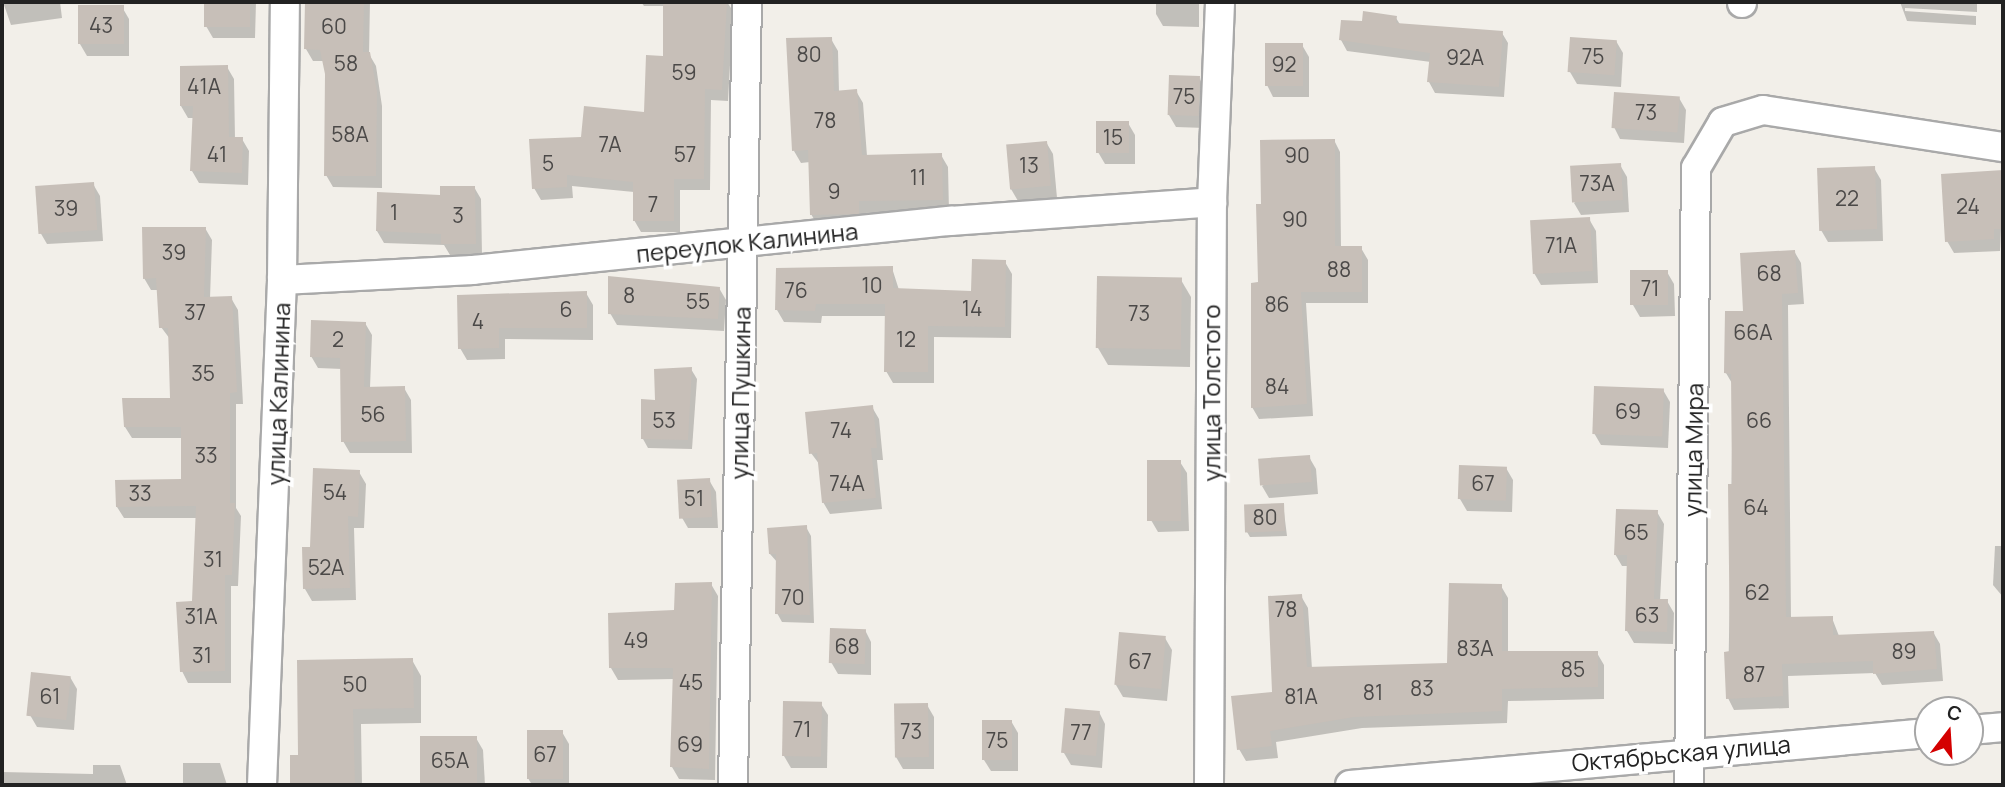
<!DOCTYPE html>
<meta charset="utf-8">
<style>
body{margin:0}
#map{position:relative;width:2005px;height:787px;overflow:hidden;background:#f2efe9;font-family:Manrope,sans-serif}
div>[style]{position:absolute}
[style*='--x']{left:calc(var(--x)*1px);top:calc(var(--y)*1px);width:calc(var(--w)*1px);rotate:calc(var(--a)*1deg)}
.shadow>*{inset:0;background:#0003}
.building>*{inset:0;background:#c7bfb8;transform-origin:0 0}
.roads{filter:drop-shadow(2px 0 #a9a9a9) drop-shadow(-2px 0 #a9a9a9) drop-shadow(0 2px #a9a9a9) drop-shadow(0 -2px #a9a9a9)}
.street>*{height:28px;margin:-14px;padding:0 14px;transform-origin:14px;border-radius:14px;background:#fff}
span{translate:-50% -50%;white-space:nowrap;text-align:center;line-height:1.15;-webkit-text-stroke:7px #fff;paint-order:stroke}
.number-label{font-size:21px;color:#4b4948}
.number-label span{-webkit-text-stroke-width:0}
.street-label{font-size:24px;color:#222}
.frame{position:absolute;inset:0;border:4px solid #222;pointer-events:none}
.north{position:absolute;left:1914px;top:696px;width:70px;height:70px;box-sizing:border-box;background:#fff;border:2px solid #a7a7a7;border-radius:50%;rotate:17deg;font-size:19px;font-weight:700;line-height:28px;text-align:center;color:#222}
.north::after{content:'';display:block;margin:auto;width:24px;height:32px;background:#d40000;clip-path:polygon(50% 0,100% 100%,50% 72%,0 100%)}
</style>
<div id="map">
<div class="shadow">
<i style="clip-path:polygon(3px 2px,60px 2px,62px 18px,11px 25px)"></i>
<i style="clip-path:polygon(206px 2px,256px 2px,255px 38px,213px 38px,206px 26px)"></i>
<i style="clip-path:polygon(307px 2px,370px 2px,369px 54px,376px 66px,382px 106px,382px 188px,333px 187px,326px 175px,326px 74px,324px 61px,313px 61px,306px 49px)"></i>
<i style="clip-path:polygon(641px 2px,727px 2px,733px 11px,728px 101px,711px 100px,710px 190px,680px 190px,680px 232px,641px 232px,634px 220px,634px 192px,572px 186px,573px 198px,541px 200px,534px 188px,583px 138px,646px 114px,664px 58px,664px 6px,644px 6px)"></i>
<i style="clip-path:polygon(1156px 2px,1199px 2px,1199px 27px,1163px 26px,1156px 14px)"></i>
<i style="clip-path:polygon(1900px 2px,1977px 2px,1977px 12px,1905px 8px,1905px 11px,1976px 16px,1976px 25px,1907px 21px)"></i>
<i style="clip-path:polygon(122px 7px,129px 19px,129px 56px,87px 56px,80px 44px)"></i>
<i style="clip-path:polygon(1396px 18px,1401px 26px,1502px 33px,1508px 43px,1504px 97px,1435px 93px,1429px 82px,1431px 62px,1347px 51px,1341px 40px,1363px 23px)"></i>
<i style="clip-path:polygon(831px 39px,838px 51px,839px 92px,856px 91px,863px 103px,867px 156px,941px 155px,948px 167px,949px 211px,865px 213px,865px 225px,818px 226px,811px 214px,810px 162px,801px 163px,794px 151px)"></i>
<i style="clip-path:polygon(1616px 41px,1623px 53px,1621px 87px,1577px 84px,1570px 72px)"></i>
<i style="clip-path:polygon(1302px 45px,1309px 57px,1309px 97px,1273px 97px,1267px 85px)"></i>
<i style="clip-path:polygon(227px 67px,234px 79px,235px 139px,242px 139px,249px 151px,248px 185px,199px 183px,192px 171px,194px 118px,188px 118px,181px 106px)"></i>
<i style="clip-path:polygon(1199px 78px,1206px 90px,1205px 128px,1176px 127px,1169px 115px)"></i>
<i style="clip-path:polygon(1679px 98px,1686px 110px,1684px 143px,1620px 139px,1614px 127px)"></i>
<i style="clip-path:polygon(1128px 123px,1135px 135px,1135px 164px,1105px 164px,1098px 152px)"></i>
<i style="clip-path:polygon(1334px 140px,1340px 152px,1341px 248px,1361px 248px,1368px 260px,1368px 303px,1306px 303px,1313px 416px,1259px 419px,1252px 407px,1263px 205px)"></i>
<i style="clip-path:polygon(1046px 142px,1053px 154px,1057px 198px,1018px 201px,1011px 189px)"></i>
<i style="clip-path:polygon(1620px 165px,1627px 177px,1629px 212px,1581px 215px,1574px 203px)"></i>
<i style="clip-path:polygon(1874px 168px,1881px 180px,1883px 241px,1828px 242px,1821px 230px)"></i>
<i style="clip-path:polygon(93px 184px,100px 196px,103px 241px,47px 244px,40px 232px)"></i>
<i style="clip-path:polygon(1996px 185px,2003px 185px,2000px 251px,1954px 253px,1947px 241px)"></i>
<i style="clip-path:polygon(474px 187px,481px 199px,482px 255px,450px 255px,444px 245px,384px 243px,377px 231px,442px 197px)"></i>
<i style="clip-path:polygon(1589px 219px,1596px 231px,1598px 283px,1541px 285px,1534px 273px)"></i>
<i style="clip-path:polygon(205px 228px,212px 240px,210px 299px,231px 298px,238px 310px,243px 404px,236px 404px,236px 508px,241px 516px,238px 586px,231px 586px,231px 683px,188px 683px,182px 671px,194px 603px,197px 518px,124px 518px,117px 507px,182px 481px,183px 438px,132px 438px,125px 427px,172px 400px,170px 339px,161px 327px,158px 290px,151px 290px,144px 278px)"></i>
<i style="clip-path:polygon(1794px 251px,1801px 263px,1804px 304px,1788px 305px,1791px 619px,1832px 618px,1839px 636px,1933px 632px,1940px 644px,1943px 681px,1882px 685px,1875px 673px,1788px 676px,1789px 708px,1734px 710px,1728px 698px,1733px 385px,1726px 373px,1745px 313px)"></i>
<i style="clip-path:polygon(1005px 262px,1012px 274px,1011px 338px,934px 337px,934px 383px,893px 383px,886px 371px,886px 316px,822px 316px,821px 323px,784px 322px,777px 310px,892px 268px,899px 290px,973px 293px)"></i>
<i style="clip-path:polygon(1667px 272px,1674px 284px,1675px 316px,1640px 317px,1633px 305px)"></i>
<i style="clip-path:polygon(1181px 280px,1191px 297px,1190px 367px,1108px 365px,1098px 348px)"></i>
<i style="clip-path:polygon(719px 288px,726px 300px,724px 331px,617px 325px,610px 313px)"></i>
<i style="clip-path:polygon(586px 293px,593px 305px,593px 340px,505px 339px,505px 359px,467px 360px,460px 348px,459px 296px)"></i>
<i style="clip-path:polygon(365px 323px,372px 335px,370px 388px,404px 388px,411px 400px,412px 453px,350px 453px,343px 441px,342px 369px,318px 368px,311px 356px)"></i>
<i style="clip-path:polygon(691px 369px,697px 379px,692px 449px,648px 448px,643px 439px)"></i>
<i style="clip-path:polygon(1663px 390px,1670px 402px,1668px 448px,1601px 445px,1594px 433px)"></i>
<i style="clip-path:polygon(872px 407px,879px 419px,883px 460px,877px 460px,882px 509px,830px 514px,823px 502px,820px 465px,811px 453px)"></i>
<i style="clip-path:polygon(1309px 457px,1316px 469px,1318px 494px,1269px 498px,1262px 486px)"></i>
<i style="clip-path:polygon(1180px 462px,1187px 473px,1189px 531px,1158px 532px,1151px 520px)"></i>
<i style="clip-path:polygon(1506px 468px,1513px 480px,1512px 512px,1467px 511px,1460px 499px)"></i>
<i style="clip-path:polygon(359px 472px,366px 484px,364px 528px,354px 528px,356px 600px,312px 601px,305px 589px,311px 548px)"></i>
<i style="clip-path:polygon(709px 480px,716px 492px,718px 528px,688px 528px,681px 516px)"></i>
<i style="clip-path:polygon(1283px 504px,1287px 536px,1250px 537px,1247px 532px)"></i>
<i style="clip-path:polygon(1657px 512px,1664px 524px,1660px 601px,1667px 601px,1674px 613px,1673px 644px,1634px 643px,1627px 631px,1628px 566px,1622px 566px,1615px 554px)"></i>
<i style="clip-path:polygon(806px 527px,811px 536px,814px 623px,782px 622px,777px 613px,778px 563px,770px 554px)"></i>
<i style="clip-path:polygon(1995px 546px,2003px 546px,2003px 597px,1993px 585px)"></i>
<i style="clip-path:polygon(711px 584px,718px 596px,715px 780px,679px 779px,672px 767px,674px 679px,618px 680px,611px 668px)"></i>
<i style="clip-path:polygon(1501px 586px,1508px 598px,1508px 653px,1597px 653px,1604px 665px,1604px 699px,1508px 701px,1507px 723px,1362px 728px,1276px 742px,1278px 758px,1246px 761px,1239px 749px,1274px 693px,1301px 596px,1308px 608px,1312px 669px,1449px 665px)"></i>
<i style="clip-path:polygon(865px 630px,871px 642px,871px 675px,838px 674px,831px 662px)"></i>
<i style="clip-path:polygon(1165px 638px,1172px 650px,1167px 701px,1123px 697px,1116px 685px)"></i>
<i style="clip-path:polygon(412px 660px,421px 676px,421px 723px,361px 724px,362px 785px,292px 785px,292px 757px,300px 757px,299px 662px)"></i>
<i style="clip-path:polygon(70px 677px,77px 689px,74px 730px,37px 727px,30px 715px)"></i>
<i style="clip-path:polygon(821px 704px,828px 715px,827px 768px,791px 768px,784px 756px)"></i>
<i style="clip-path:polygon(927px 705px,934px 717px,934px 769px,903px 769px,896px 757px)"></i>
<i style="clip-path:polygon(1099px 712px,1105px 724px,1102px 768px,1071px 765px,1064px 753px)"></i>
<i style="clip-path:polygon(1011px 721px,1018px 733px,1018px 771px,991px 771px,984px 760px)"></i>
<i style="clip-path:polygon(562px 732px,569px 744px,569px 785px,532px 785px,528px 778px)"></i>
<i style="clip-path:polygon(476px 738px,483px 750px,485px 785px,424px 785px)"></i>
<i style="clip-path:polygon(183px 763px,220px 763px,227px 785px,183px 785px)"></i>
<i style="clip-path:polygon(93px 765px,120px 765px,127px 785px,2px 785px,2px 772px,93px 774px)"></i>
</div>
<div class="building">
<i style="left:204px;top:2px;width:46px;height:25px"></i>
<i style="clip-path:polygon(305px 2px,364px 2px,363px 52px,370px 52px,377px 92px,376px 176px,324px 176px,325px 74px,320px 50px,304px 49px)"></i>
<i style="clip-path:polygon(663px 2px,727px 2px,722px 90px,705px 89px,704px 179px,674px 179px,674px 221px,633px 221px,633px 182px,567px 175px,567px 187px,532px 189px,529px 139px,581px 137px,584px 106px,644px 112px,646px 55px,663px 56px)"></i>
<i style="left:78px;top:5px;width:46px;height:39px"></i>
<i style="clip-path:polygon(1363px 11px,1397px 16px,1396px 23px,1503px 31px,1499px 87px,1427px 82px,1430px 53px,1339px 40px,1341px 20px,1362px 21px)"></i>
<i style="clip-path:polygon(832px 37px,834px 91px,857px 89px,862px 155px,942px 153px,943px 200px,859px 201px,859px 214px,810px 215px,808px 150px,792px 151px,786px 38px)"></i>
<i style="left:1570px;top:37px;width:47px;height:35px;rotate:4deg"></i>
<i style="left:1265px;top:43px;width:38px;height:43px"></i>
<i style="clip-path:polygon(228px 65px,229px 137px,243px 137px,242px 173px,190px 171px,193px 106px,180px 106px,180px 66px)"></i>
<i style="left:1169px;top:75px;width:31px;height:40px;rotate:2deg"></i>
<i style="left:1614px;top:92px;width:66px;height:36px;rotate:4deg"></i>
<i style="left:1096px;top:121px;width:33px;height:32px"></i>
<i style="clip-path:polygon(1335px 139px,1335px 246px,1362px 246px,1362px 292px,1301px 292px,1307px 404px,1251px 408px,1251px 283px,1258px 282px,1256px 204px,1261px 204px,1260px 140px)"></i>
<i style="left:1047px;top:141px;width:45px;height:41px;rotate:85deg"></i>
<i style="left:1621px;top:163px;width:37px;height:51px;rotate:87deg"></i>
<i style="left:1875px;top:166px;width:63px;height:58px;rotate:88deg"></i>
<i style="clip-path:polygon(2003px 170px,2003px 229px,1994px 229px,1994px 239px,1945px 242px,1941px 174px)"></i>
<i style="left:94px;top:182px;width:48px;height:59px;rotate:86deg"></i>
<i style="clip-path:polygon(440px 186px,475px 186px,476px 244px,441px 244px,441px 234px,376px 231px,377px 192px,440px 195px)"></i>
<i style="left:1590px;top:217px;width:54px;height:60px;rotate:87deg"></i>
<i style="clip-path:polygon(142px 227px,206px 227px,204px 297px,232px 296px,237px 392px,230px 393px,230px 503px,235px 503px,232px 575px,225px 575px,225px 671px,180px 672px,176px 602px,192px 601px,196px 506px,116px 507px,115px 480px,181px 479px,181px 427px,124px 427px,122px 398px,170px 398px,168px 328px,159px 328px,156px 278px,143px 279px)"></i>
<i style="clip-path:polygon(1795px 250px,1798px 293px,1782px 294px,1786px 617px,1833px 616px,1833px 635px,1934px 631px,1937px 669px,1873px 674px,1873px 661px,1782px 664px,1783px 696px,1726px 699px,1724px 652px,1730px 651px,1728px 484px,1732px 484px,1731px 374px,1724px 373px,1725px 311px,1743px 311px,1740px 253px)"></i>
<i style="clip-path:polygon(972px 259px,1006px 260px,1005px 327px,928px 326px,928px 372px,884px 372px,885px 304px,816px 304px,815px 311px,775px 310px,776px 268px,893px 266px,893px 288px,971px 291px)"></i>
<i style="left:1630px;top:270px;width:38px;height:35px"></i>
<i style="clip-path:polygon(608px 276px,720px 287px,718px 319px,608px 314px)"></i>
<i style="left:1097px;top:276px;width:85px;height:72px;rotate:1deg"></i>
<i style="clip-path:polygon(587px 291px,587px 328px,499px 328px,499px 348px,458px 349px,457px 295px)"></i>
<i style="clip-path:polygon(311px 320px,366px 322px,364px 387px,405px 386px,406px 441px,341px 442px,340px 358px,310px 357px)"></i>
<i style="clip-path:polygon(692px 367px,688px 440px,641px 439px,641px 399px,655px 400px,654px 369px)"></i>
<i style="left:1594px;top:386px;width:70px;height:48px;rotate:2deg"></i>
<i style="clip-path:polygon(873px 405px,877px 448px,871px 448px,876px 498px,822px 503px,817px 453px,809px 454px,805px 412px)"></i>
<i style="left:1310px;top:455px;width:27px;height:52px;rotate:86deg"></i>
<i style="left:1147px;top:460px;width:34px;height:61px"></i>
<i style="left:1459px;top:465px;width:48px;height:34px;rotate:2deg"></i>
<i style="clip-path:polygon(313px 468px,360px 470px,358px 517px,348px 516px,350px 588px,303px 589px,302px 547px,310px 547px)"></i>
<i style="left:710px;top:478px;width:39px;height:33px;rotate:87deg"></i>
<i style="left:1284px;top:503px;width:28px;height:40px;rotate:88deg"></i>
<i style="clip-path:polygon(1616px 509px,1658px 510px,1654px 599px,1668px 599px,1667px 632px,1625px 631px,1627px 555px,1614px 555px)"></i>
<i style="clip-path:polygon(807px 525px,810px 615px,775px 614px,776px 554px,769px 554px,767px 528px)"></i>
<i style="clip-path:polygon(712px 582px,709px 769px,670px 767px,673px 668px,609px 668px,608px 613px,674px 610px,675px 583px)"></i>
<i style="clip-path:polygon(1449px 583px,1502px 584px,1502px 651px,1598px 651px,1598px 687px,1502px 689px,1502px 711px,1354px 717px,1270px 731px,1272px 746px,1237px 750px,1231px 696px,1272px 692px,1268px 596px,1302px 594px,1307px 667px,1447px 663px)"></i>
<i style="left:830px;top:628px;width:36px;height:35px;rotate:2deg"></i>
<i style="left:1119px;top:632px;width:47px;height:53px;rotate:5deg"></i>
<i style="clip-path:polygon(413px 658px,414px 708px,353px 709px,355px 785px,290px 785px,290px 755px,298px 755px,297px 660px)"></i>
<i style="left:31px;top:672px;width:40px;height:44px;rotate:6deg"></i>
<i style="left:783px;top:701px;width:39px;height:55px;rotate:1deg"></i>
<i style="left:928px;top:703px;width:54px;height:34px;rotate:89deg"></i>
<i style="left:1065px;top:708px;width:35px;height:45px;rotate:5deg"></i>
<i style="left:982px;top:720px;width:30px;height:40px"></i>
<i style="left:527px;top:730px;width:36px;height:49px"></i>
<i style="left:420px;top:736px;width:57px;height:48px"></i>
</div>
<div class="roads">
<div class="street">
<i style="--x:1742;--y:3;--w:1;--a:-90"></i>
<i style="--x:282;--y:280;--w:191;--a:-3"></i>
<i style="--x:473;--y:270;--w:480;--a:-5.9"></i>
<i style="--x:950;--y:221;--w:263;--a:-4.1"></i>
<i style="--x:1970;--y:730;--w:33;--a:-5"></i>
<i style="--x:262;--y:785;--w:505;--a:-87.73"></i>
<i style="--x:282;--y:280;--w:278;--a:-89.4"></i>
<i style="--x:733;--y:785;--w:783;--a:-88.98"></i>
<i style="--x:1209;--y:785;--w:583;--a:-89.71"></i>
<i style="--x:1212;--y:202;--w:200;--a:-87.7"></i>
<i style="--x:1350;--y:785;--w:580;--a:-5.14"></i>
<i style="--x:1689;--y:785;--w:617;--a:-89.35"></i>
<i style="--x:1696;--y:168;--w:53;--a:-59.6"></i>
<i style="--x:1723;--y:122;--w:42;--a:-16.7"></i>
<i style="--x:1763;--y:110;--w:243;--a:8.8"></i>
</div>
</div>
<div class="number-label">
<span style="left:101px;top:25px">43</span>
<span style="left:334px;top:26px">60</span>
<span style="left:809px;top:54px">80</span>
<span style="left:1593px;top:56px">75</span>
<span style="left:1465px;top:57px">92А</span>
<span style="left:346px;top:63px">58</span>
<span style="left:1284px;top:64px">92</span>
<span style="left:684px;top:72px">59</span>
<span style="left:204px;top:86px">41А</span>
<span style="left:1184px;top:96px">75</span>
<span style="left:1646px;top:112px">73</span>
<span style="left:825px;top:120px">78</span>
<span style="left:350px;top:134px">58А</span>
<span style="left:1113px;top:137px">15</span>
<span style="left:610px;top:144px">7А</span>
<span style="left:217px;top:154px">41</span>
<span style="left:685px;top:154px">57</span>
<span style="left:1297px;top:155px">90</span>
<span style="left:548px;top:163px">5</span>
<span style="left:1029px;top:165px">13</span>
<span style="left:918px;top:177px">11</span>
<span style="left:1597px;top:183px">73А</span>
<span style="left:834px;top:191px">9</span>
<span style="left:1847px;top:198px">22</span>
<span style="left:653px;top:204px">7</span>
<span style="left:1968px;top:206px">24</span>
<span style="left:66px;top:208px">39</span>
<span style="left:394px;top:212px">1</span>
<span style="left:458px;top:215px">3</span>
<span style="left:1295px;top:219px">90</span>
<span style="left:1561px;top:245px">71А</span>
<span style="left:174px;top:252px">39</span>
<span style="left:1339px;top:269px">88</span>
<span style="left:1769px;top:273px">68</span>
<span style="left:872px;top:285px">10</span>
<span style="left:1650px;top:288px">71</span>
<span style="left:796px;top:290px">76</span>
<span style="left:629px;top:295px">8</span>
<span style="left:698px;top:301px">55</span>
<span style="left:1277px;top:304px">86</span>
<span style="left:972px;top:308px">14</span>
<span style="left:566px;top:309px">6</span>
<span style="left:195px;top:312px">37</span>
<span style="left:1139px;top:313px">73</span>
<span style="left:478px;top:321px">4</span>
<span style="left:1753px;top:332px">66А</span>
<span style="left:338px;top:339px">2</span>
<span style="left:906px;top:339px">12</span>
<span style="left:203px;top:373px">35</span>
<span style="left:1277px;top:386px">84</span>
<span style="left:1628px;top:411px">69</span>
<span style="left:373px;top:414px">56</span>
<span style="left:664px;top:420px">53</span>
<span style="left:1759px;top:420px">66</span>
<span style="left:841px;top:430px">74</span>
<span style="left:206px;top:455px">33</span>
<span style="left:847px;top:483px">74А</span>
<span style="left:1483px;top:483px">67</span>
<span style="left:335px;top:492px">54</span>
<span style="left:140px;top:493px">33</span>
<span style="left:694px;top:498px">51</span>
<span style="left:1756px;top:507px">64</span>
<span style="left:1265px;top:517px">80</span>
<span style="left:1636px;top:532px">65</span>
<span style="left:213px;top:559px">31</span>
<span style="left:326px;top:567px">52А</span>
<span style="left:1757px;top:592px">62</span>
<span style="left:793px;top:597px">70</span>
<span style="left:1286px;top:609px">78</span>
<span style="left:1647px;top:615px">63</span>
<span style="left:201px;top:616px">31А</span>
<span style="left:636px;top:640px">49</span>
<span style="left:847px;top:646px">68</span>
<span style="left:1475px;top:648px">83А</span>
<span style="left:1904px;top:651px">89</span>
<span style="left:202px;top:655px">31</span>
<span style="left:1140px;top:661px">67</span>
<span style="left:1573px;top:669px">85</span>
<span style="left:1754px;top:674px">87</span>
<span style="left:691px;top:682px">45</span>
<span style="left:355px;top:684px">50</span>
<span style="left:1422px;top:688px">83</span>
<span style="left:1373px;top:692px">81</span>
<span style="left:50px;top:696px">61</span>
<span style="left:1301px;top:696px">81А</span>
<span style="left:802px;top:729px">71</span>
<span style="left:911px;top:731px">73</span>
<span style="left:1081px;top:732px">77</span>
<span style="left:997px;top:740px">75</span>
<span style="left:690px;top:744px">69</span>
<span style="left:545px;top:754px">67</span>
<span style="left:450px;top:760px">65А</span>
</div>
<div class="street-label">
<span style="left:747px;top:242px;rotate:-6deg">переулок Калинина</span>
<span style="left:740px;top:393px;rotate:-89deg">улица Пушкина</span>
<span style="left:1211px;top:393px;rotate:-90deg">улица Толстого</span>
<span style="left:278px;top:394px;rotate:-88deg">улица Калинина</span>
<span style="left:1693px;top:450px;rotate:-89deg">улица Мира</span>
<span style="left:1681px;top:753px;rotate:-5deg">Октябрьская улица</span>
</div>
<div class="frame"></div>
<div class="north">С</div>
</div>
